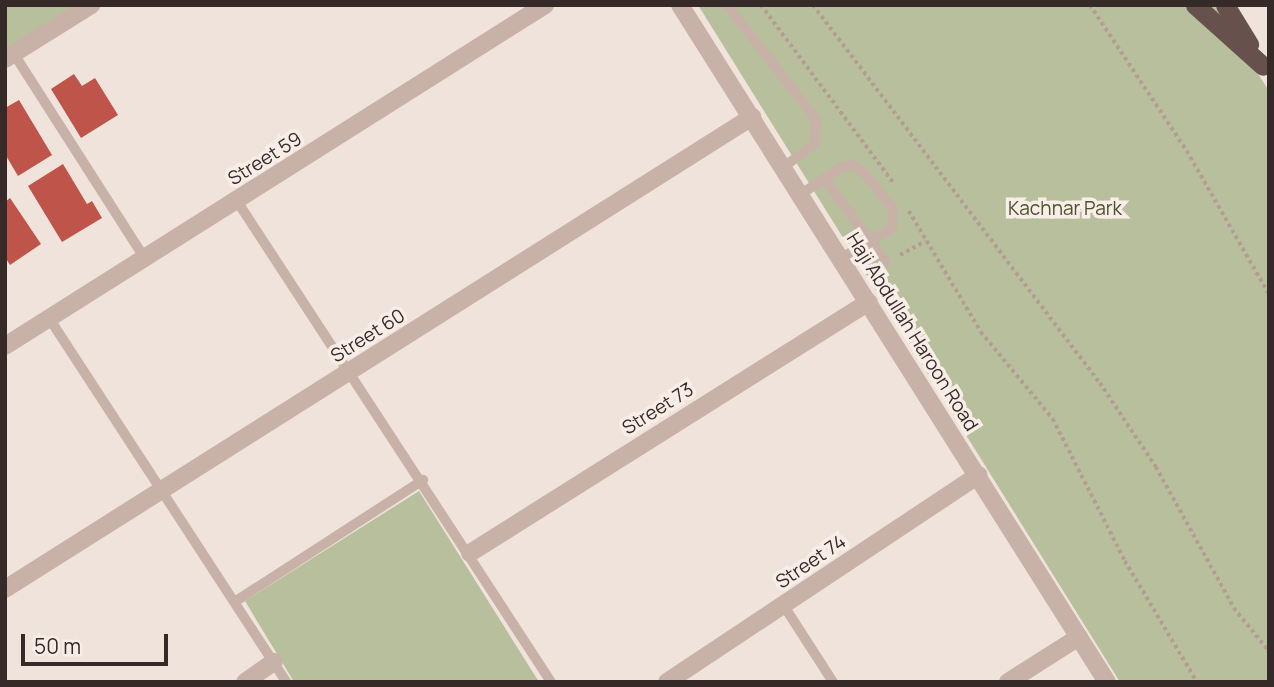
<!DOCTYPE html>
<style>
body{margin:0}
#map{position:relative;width:1274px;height:687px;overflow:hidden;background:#f0e3db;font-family:Manrope,sans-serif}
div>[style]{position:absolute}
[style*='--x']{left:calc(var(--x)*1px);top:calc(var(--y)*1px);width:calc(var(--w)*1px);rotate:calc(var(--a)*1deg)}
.green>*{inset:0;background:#b8bf9c}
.building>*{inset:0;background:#bf554a}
.path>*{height:3.5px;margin-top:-1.75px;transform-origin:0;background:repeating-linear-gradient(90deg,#b49c92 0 3.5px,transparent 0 7px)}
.service>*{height:10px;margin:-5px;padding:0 5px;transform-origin:5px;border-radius:5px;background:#c8b2a8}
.minor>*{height:18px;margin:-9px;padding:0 9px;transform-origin:9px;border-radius:9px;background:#c8b2a8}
.tertiary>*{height:18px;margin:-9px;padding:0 9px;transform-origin:9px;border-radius:9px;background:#c8b2a8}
.trunk>*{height:19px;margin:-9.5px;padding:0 9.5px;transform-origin:9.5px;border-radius:9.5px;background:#66514c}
span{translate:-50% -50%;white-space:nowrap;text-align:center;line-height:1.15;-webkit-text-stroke:7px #f8eee7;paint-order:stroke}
.street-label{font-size:19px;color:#352a28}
.park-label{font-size:19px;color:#4a522d}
.frame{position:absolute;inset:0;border:7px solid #352a28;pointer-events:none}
.scale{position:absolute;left:21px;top:634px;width:147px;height:32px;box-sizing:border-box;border:4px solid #352a28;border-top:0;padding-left:9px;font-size:21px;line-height:24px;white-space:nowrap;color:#352a28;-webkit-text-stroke:5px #f8eee7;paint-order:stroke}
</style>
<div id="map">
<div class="green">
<i style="clip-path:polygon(5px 5px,78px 5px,5px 49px)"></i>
<i style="clip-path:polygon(698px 5px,1214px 5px,1269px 91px,1269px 682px,1120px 682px)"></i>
<i style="clip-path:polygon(419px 491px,539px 682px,294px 682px,245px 601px)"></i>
</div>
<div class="building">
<i style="clip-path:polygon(74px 74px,82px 86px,95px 78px,118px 115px,81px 138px,51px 89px)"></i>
<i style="clip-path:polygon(19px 100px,52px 155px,18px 176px,5px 154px,5px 108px)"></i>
<i style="clip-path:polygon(63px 164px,87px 204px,92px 201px,102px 218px,62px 242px,28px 186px)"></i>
<i style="clip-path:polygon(10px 198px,41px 244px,10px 265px,5px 257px,5px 202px)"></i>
</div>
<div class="path">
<i style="--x:761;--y:5;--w:221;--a:53.3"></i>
<i style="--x:813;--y:5;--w:475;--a:52.8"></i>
<i style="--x:1100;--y:383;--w:101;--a:56.3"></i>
<i style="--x:1156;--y:467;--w:161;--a:61"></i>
<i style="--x:1234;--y:608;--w:55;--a:50.9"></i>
<i style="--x:1090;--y:5;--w:175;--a:56.4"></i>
<i style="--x:1187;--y:151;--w:165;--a:60.2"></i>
<i style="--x:909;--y:211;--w:141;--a:59.2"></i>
<i style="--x:981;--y:332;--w:113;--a:50.4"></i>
<i style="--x:1053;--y:419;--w:159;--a:63.1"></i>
<i style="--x:1125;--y:561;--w:141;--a:59.2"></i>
<i style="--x:900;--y:255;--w:29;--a:-29"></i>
</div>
<div class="service">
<i style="--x:727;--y:5;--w:145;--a:52"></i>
<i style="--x:816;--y:119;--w:25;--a:92"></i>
<i style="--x:815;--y:144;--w:39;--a:144"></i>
<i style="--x:14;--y:54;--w:241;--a:57.4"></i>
<i style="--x:824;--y:178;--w:104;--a:53.6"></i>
<i style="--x:801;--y:194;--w:49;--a:-33.4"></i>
<i style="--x:842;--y:167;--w:11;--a:-10"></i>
<i style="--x:853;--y:165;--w:18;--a:38"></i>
<i style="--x:867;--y:176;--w:42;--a:51.8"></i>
<i style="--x:893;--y:209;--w:19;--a:93"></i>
<i style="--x:892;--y:228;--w:59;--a:149.5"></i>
<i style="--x:237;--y:201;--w:574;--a:56.86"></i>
<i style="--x:49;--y:318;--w:434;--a:56.9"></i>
<i style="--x:236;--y:601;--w:223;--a:-32.9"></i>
<i style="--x:784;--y:606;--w:90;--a:57.2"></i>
</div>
<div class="minor">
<i style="--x:5;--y:346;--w:639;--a:-32.27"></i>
<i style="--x:470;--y:553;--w:471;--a:-32.2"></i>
<i style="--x:5;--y:589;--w:884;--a:-32.29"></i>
<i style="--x:245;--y:682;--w:35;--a:-35"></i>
<i style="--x:667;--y:682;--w:374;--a:-33.6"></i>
<i style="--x:1008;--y:682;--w:84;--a:-32.4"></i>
</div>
<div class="tertiary">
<i style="--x:680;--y:5;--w:800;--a:57.76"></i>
<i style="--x:5;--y:59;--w:102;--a:-32.1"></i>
</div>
<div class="trunk">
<i style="--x:1195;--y:5;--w:91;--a:41.9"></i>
<i style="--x:1225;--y:5;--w:46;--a:58.4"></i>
</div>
<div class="street-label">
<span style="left:265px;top:159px;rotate:-32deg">Street 59</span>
<span style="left:912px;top:332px;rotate:58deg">Haji Abdullah Haroon Road</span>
<span style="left:368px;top:336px;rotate:-32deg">Street 60</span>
<span style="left:658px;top:409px;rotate:-32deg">Street 73</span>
<span style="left:811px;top:562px;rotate:-34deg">Street 74</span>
</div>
<div class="park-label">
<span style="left:1065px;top:209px">Kachnar Park</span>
</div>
<div class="frame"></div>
<div class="scale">50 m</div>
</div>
